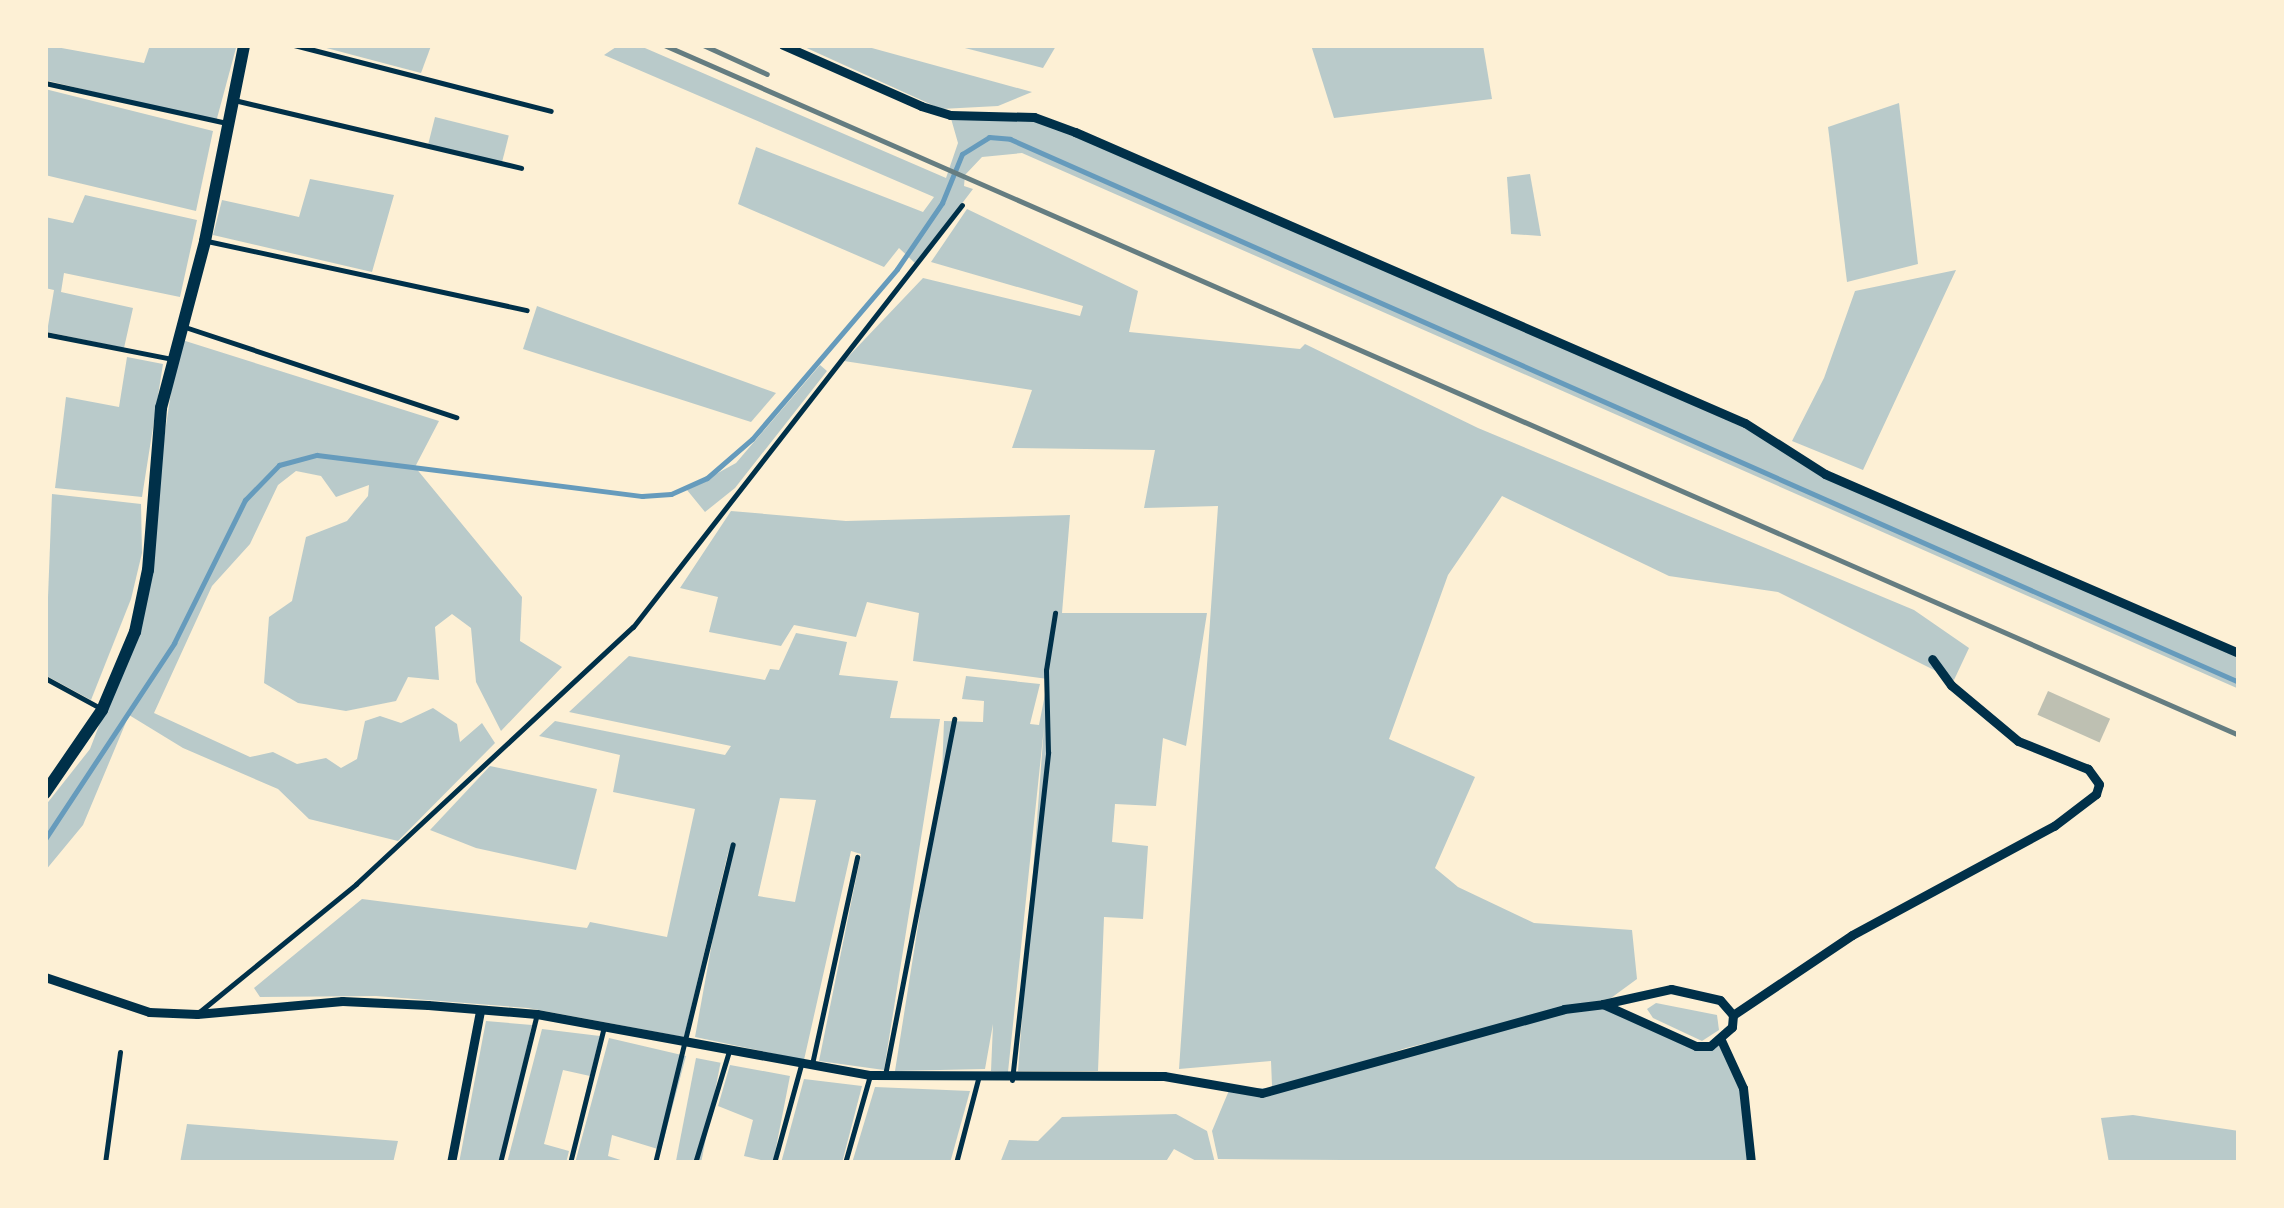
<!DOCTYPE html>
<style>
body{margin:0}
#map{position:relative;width:2284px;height:1208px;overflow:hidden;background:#fdf0d5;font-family:Helvetica,sans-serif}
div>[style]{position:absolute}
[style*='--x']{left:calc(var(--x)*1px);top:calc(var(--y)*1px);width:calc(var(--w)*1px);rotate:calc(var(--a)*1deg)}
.green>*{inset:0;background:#b9caca;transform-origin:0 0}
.stream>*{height:5px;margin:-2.5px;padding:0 2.5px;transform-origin:2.5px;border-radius:2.5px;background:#669bbc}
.building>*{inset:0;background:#bec0b2;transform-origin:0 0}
.service>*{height:5px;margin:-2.5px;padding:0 2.5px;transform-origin:2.5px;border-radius:2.5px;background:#003049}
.minor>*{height:9px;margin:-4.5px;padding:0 4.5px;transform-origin:4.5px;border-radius:4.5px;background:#003049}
.secondary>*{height:12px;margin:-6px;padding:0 6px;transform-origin:6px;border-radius:6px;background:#003049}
.rail>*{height:5px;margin:-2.5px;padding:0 2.5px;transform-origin:2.5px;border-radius:2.5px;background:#657d81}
span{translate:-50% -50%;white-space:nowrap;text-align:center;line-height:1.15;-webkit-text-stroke:9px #fdf0d5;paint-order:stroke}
.frame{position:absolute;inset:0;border:48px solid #fdf0d5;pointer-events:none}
</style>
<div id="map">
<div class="green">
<i style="clip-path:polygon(45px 45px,144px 63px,150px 45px,236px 48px,216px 122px,45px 80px)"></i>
<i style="clip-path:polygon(315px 45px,427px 45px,431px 46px,421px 73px)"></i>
<i style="clip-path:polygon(619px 45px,638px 45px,946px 178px,958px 143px,950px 115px,1034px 117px,1745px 423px,1825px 474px,2239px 653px,2239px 689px,1022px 153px,982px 157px,965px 175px,964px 186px,973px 189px,916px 264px,899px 248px,884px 267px,738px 204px,756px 147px,923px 212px,934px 197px,604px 55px)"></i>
<i style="clip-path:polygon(800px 45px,861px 45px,1032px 92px,998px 106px,941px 109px)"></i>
<i style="clip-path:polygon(953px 45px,1052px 45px,1056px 46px,1043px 68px)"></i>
<i style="clip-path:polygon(1311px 45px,1483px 45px,1492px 99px,1334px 118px)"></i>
<i style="clip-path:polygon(45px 89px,213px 131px,196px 211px,45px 175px)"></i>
<i style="clip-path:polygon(1899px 103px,1918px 264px,1847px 282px,1828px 127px)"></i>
<i style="left:435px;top:117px;width:76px;height:28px;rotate:14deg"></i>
<i style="clip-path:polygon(1530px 174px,1541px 236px,1511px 234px,1507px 177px)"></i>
<i style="clip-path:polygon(310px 179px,394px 195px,372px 272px,213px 235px,222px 200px,299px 217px)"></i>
<i style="clip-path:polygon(85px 195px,197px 220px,180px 297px,64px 273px,61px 292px,133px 308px,124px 348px,47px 332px,54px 290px,45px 288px,45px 217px,73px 223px)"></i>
<i style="clip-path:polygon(967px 209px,1138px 291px,1129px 332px,1300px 349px,1305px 344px,1478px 428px,1914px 610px,1969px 648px,1954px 680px,1778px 592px,1669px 576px,1502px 496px,1448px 575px,1389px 739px,1475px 777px,1435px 868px,1458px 887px,1534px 923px,1632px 930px,1637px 979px,1611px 998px,1406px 1048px,1295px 1085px,1272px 1086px,1271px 1061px,1179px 1069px,1218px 506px,1144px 508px,1155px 450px,1012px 448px,1032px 390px,844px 361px,923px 278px,1080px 316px,1083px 306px,931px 262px)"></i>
<i style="clip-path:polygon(1956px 270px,1863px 470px,1792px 441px,1824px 378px,1855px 291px)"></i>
<i style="clip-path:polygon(537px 306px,776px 393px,751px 422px,523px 349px)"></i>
<i style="clip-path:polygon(179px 339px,439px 421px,415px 467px,522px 597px,520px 641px,562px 667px,501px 731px,476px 682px,471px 628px,452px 614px,435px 627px,439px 680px,408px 677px,396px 701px,346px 711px,298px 703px,264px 683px,269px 617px,292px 601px,306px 537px,347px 521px,368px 496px,369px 485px,336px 497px,321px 476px,296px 471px,278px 485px,250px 544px,212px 586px,154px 713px,250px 757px,273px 752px,297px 764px,326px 758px,341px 768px,357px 759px,365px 721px,380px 716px,401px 723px,433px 708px,457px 724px,460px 742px,482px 723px,495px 743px,398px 841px,309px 819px,278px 789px,183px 748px,129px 715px,83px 825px,45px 871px,45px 806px,90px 749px,135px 632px)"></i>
<i style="clip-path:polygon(127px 357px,163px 364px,142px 497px,55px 488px,66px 397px,119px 407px)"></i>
<i style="clip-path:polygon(820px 365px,827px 371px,735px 488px,705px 512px,687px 490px,736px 463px)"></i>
<i style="clip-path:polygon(52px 494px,141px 504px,142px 553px,131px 599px,91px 700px,45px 675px)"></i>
<i style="clip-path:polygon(731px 511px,846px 521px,1070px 515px,1062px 613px,1207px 613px,1186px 746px,1163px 738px,1156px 806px,1115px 804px,1112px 842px,1148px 846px,1143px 919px,1104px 917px,1098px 1071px,1018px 1071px,1044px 727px,1008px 1072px,991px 1071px,993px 1024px,985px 1069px,895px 1071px,942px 774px,944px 721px,983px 722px,984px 701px,962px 699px,966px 676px,1040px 684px,1030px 724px,1039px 725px,1048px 679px,913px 661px,919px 613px,867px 602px,856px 637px,794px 625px,781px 646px,709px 632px,718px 597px,680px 588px)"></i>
<i style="clip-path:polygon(evenodd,796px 633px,847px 642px,839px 675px,898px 681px,890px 718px,940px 719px,884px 1070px,819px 1061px,861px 854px,851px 851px,804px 1060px,695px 1037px,729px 849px,684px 1037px,528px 1008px,376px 996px,260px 997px,254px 988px,362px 899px,587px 928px,590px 922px,667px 937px,695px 809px,613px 792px,620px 755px,539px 736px,555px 721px,725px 755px,731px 746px,569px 712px,629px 656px,765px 680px,770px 669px,779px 670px,796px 633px,780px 798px,816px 800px,795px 902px,758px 896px,780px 798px)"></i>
<i style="clip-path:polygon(490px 766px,597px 789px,576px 870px,476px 848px,430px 830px)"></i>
<i style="clip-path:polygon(1656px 1003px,1717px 1015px,1719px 1030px,1702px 1041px,1653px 1018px,1647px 1009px)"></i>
<i style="clip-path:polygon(1603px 1004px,1696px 1046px,1721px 1040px,1739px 1074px,1751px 1163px,1218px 1159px,1212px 1131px,1230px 1088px,1296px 1088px,1564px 1009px)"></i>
<i style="clip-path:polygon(486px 1021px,532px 1025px,500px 1163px,459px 1163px)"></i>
<i style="clip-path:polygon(542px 1029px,600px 1036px,590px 1076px,563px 1070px,544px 1144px,569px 1151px,566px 1163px,507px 1163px)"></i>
<i style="clip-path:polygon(609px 1038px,686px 1056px,661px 1150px,612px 1135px,608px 1156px,630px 1163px,575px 1163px)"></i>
<i style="left:696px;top:1058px;width:25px;height:109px;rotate:11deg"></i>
<i style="clip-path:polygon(730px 1065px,790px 1076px,773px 1163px,744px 1156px,753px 1120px,718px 1106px)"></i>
<i style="clip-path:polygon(804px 1079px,862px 1086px,842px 1163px,781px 1163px)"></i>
<i style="clip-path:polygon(875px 1087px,970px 1091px,950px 1163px,852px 1163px)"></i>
<i style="clip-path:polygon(1176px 1114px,1207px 1131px,1215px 1163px,1200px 1163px,1174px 1149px,1165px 1163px,1000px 1163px,1009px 1140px,1038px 1141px,1062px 1117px)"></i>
<i style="clip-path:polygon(2133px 1115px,2239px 1131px,2239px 1163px,2109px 1163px,2101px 1118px)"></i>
<i style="clip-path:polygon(187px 1124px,398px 1141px,393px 1163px,180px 1163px)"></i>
</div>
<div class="stream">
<i style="--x:45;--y:839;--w:235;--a:-56.6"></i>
<i style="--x:174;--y:643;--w:160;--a:-63.6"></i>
<i style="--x:245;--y:500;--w:49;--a:-45.8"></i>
<i style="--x:279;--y:465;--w:39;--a:-15"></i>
<i style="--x:317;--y:455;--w:328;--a:7.2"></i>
<i style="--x:642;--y:496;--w:29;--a:-4"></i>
<i style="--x:671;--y:494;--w:39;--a:-24"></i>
<i style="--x:707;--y:478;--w:60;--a:-40.9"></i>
<i style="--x:752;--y:439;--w:223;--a:-49.5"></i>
<i style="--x:897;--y:269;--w:80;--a:-55.7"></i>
<i style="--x:942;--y:203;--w:53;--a:-67.8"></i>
<i style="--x:962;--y:154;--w:32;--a:-32"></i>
<i style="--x:989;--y:137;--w:21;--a:5"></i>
<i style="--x:1010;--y:139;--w:1344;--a:23.84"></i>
</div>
<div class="building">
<i style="left:2048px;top:691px;width:68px;height:26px;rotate:24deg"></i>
</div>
<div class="service">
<i style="--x:294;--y:45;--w:265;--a:14.4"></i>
<i style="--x:45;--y:83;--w:186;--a:12.4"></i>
<i style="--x:234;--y:100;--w:295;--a:13.3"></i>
<i style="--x:207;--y:241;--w:327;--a:12.2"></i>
<i style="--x:185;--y:327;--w:286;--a:18.4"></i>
<i style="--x:45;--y:334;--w:129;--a:11.1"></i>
<i style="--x:45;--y:678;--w:63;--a:28.6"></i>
<i style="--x:198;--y:1013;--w:204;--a:-39.2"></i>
<i style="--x:356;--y:884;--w:378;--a:-42.9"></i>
<i style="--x:633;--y:627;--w:535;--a:-52.06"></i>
<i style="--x:812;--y:1064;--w:212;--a:-77.7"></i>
<i style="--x:885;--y:1075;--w:363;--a:-79"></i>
<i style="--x:1012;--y:1080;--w:330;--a:-83.7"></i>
<i style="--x:1048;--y:752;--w:82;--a:-91.4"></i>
<i style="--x:1046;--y:670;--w:58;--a:-81"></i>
<i style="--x:105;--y:1163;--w:112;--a:-82.3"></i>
<i style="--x:500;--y:1163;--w:154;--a:-76.1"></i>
<i style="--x:570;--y:1163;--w:140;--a:-76"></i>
<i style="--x:655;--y:1163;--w:328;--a:-76.3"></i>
<i style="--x:695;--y:1163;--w:117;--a:-73.1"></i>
<i style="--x:774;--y:1163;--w:102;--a:-74.6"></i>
<i style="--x:845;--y:1163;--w:91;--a:-74.1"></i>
<i style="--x:956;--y:1163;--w:87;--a:-75.3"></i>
</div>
<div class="minor">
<i style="--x:783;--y:45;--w:151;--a:23.8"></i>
<i style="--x:921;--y:106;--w:30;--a:17"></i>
<i style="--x:950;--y:115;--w:84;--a:1.4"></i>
<i style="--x:1034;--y:117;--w:44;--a:20.1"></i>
<i style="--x:1075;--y:132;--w:730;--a:23.48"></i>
<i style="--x:1745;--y:423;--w:95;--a:32.5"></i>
<i style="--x:1825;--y:474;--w:451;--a:23.4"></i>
<i style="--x:45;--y:977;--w:110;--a:18.6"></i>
<i style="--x:149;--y:1012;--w:48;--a:2.4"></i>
<i style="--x:197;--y:1014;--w:146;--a:-5.1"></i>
<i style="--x:342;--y:1001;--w:86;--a:2.7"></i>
<i style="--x:428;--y:1005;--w:109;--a:4.7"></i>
<i style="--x:537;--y:1014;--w:339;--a:10.4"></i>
<i style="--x:870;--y:1075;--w:294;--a:0.2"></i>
<i style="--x:1164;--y:1076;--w:99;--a:9.8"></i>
<i style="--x:1262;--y:1093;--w:313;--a:-15.5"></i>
<i style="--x:1564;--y:1009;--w:39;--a:-7"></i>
<i style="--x:1671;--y:989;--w:50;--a:12.7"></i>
<i style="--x:1720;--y:1000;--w:20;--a:49"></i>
<i style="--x:1733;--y:1015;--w:12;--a:95"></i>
<i style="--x:1732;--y:1027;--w:29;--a:139"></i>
<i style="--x:1710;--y:1046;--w:14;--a:180"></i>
<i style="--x:1696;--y:1046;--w:102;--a:-155.7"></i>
<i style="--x:1603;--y:1004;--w:70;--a:-12.4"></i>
<i style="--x:1733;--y:1015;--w:143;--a:-33.9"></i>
<i style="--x:1852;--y:935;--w:230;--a:-28.4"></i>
<i style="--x:2054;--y:826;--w:53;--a:-37.3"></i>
<i style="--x:2096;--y:794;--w:10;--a:-73"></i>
<i style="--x:2099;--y:784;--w:19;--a:-126"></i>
<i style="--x:2088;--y:769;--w:75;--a:-158.2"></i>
<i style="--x:2018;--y:741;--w:87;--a:-140.1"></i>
<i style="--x:1951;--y:685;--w:32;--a:-126"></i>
<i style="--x:1721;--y:1040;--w:53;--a:65.4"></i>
<i style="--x:1743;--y:1088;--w:75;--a:83.9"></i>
<i style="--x:451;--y:1163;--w:155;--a:-79.2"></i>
</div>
<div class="secondary">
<i style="--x:45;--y:793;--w:101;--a:-55.5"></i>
<i style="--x:102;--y:710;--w:85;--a:-67.1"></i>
<i style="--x:135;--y:632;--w:63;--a:-78.2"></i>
<i style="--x:148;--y:570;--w:163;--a:-85.4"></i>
<i style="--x:161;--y:408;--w:173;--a:-75.2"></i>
<i style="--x:205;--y:241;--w:200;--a:-78.7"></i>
</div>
<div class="rail">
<i style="--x:664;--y:45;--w:1720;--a:23.66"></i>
<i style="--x:703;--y:45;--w:70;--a:24.4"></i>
</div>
<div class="frame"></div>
</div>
